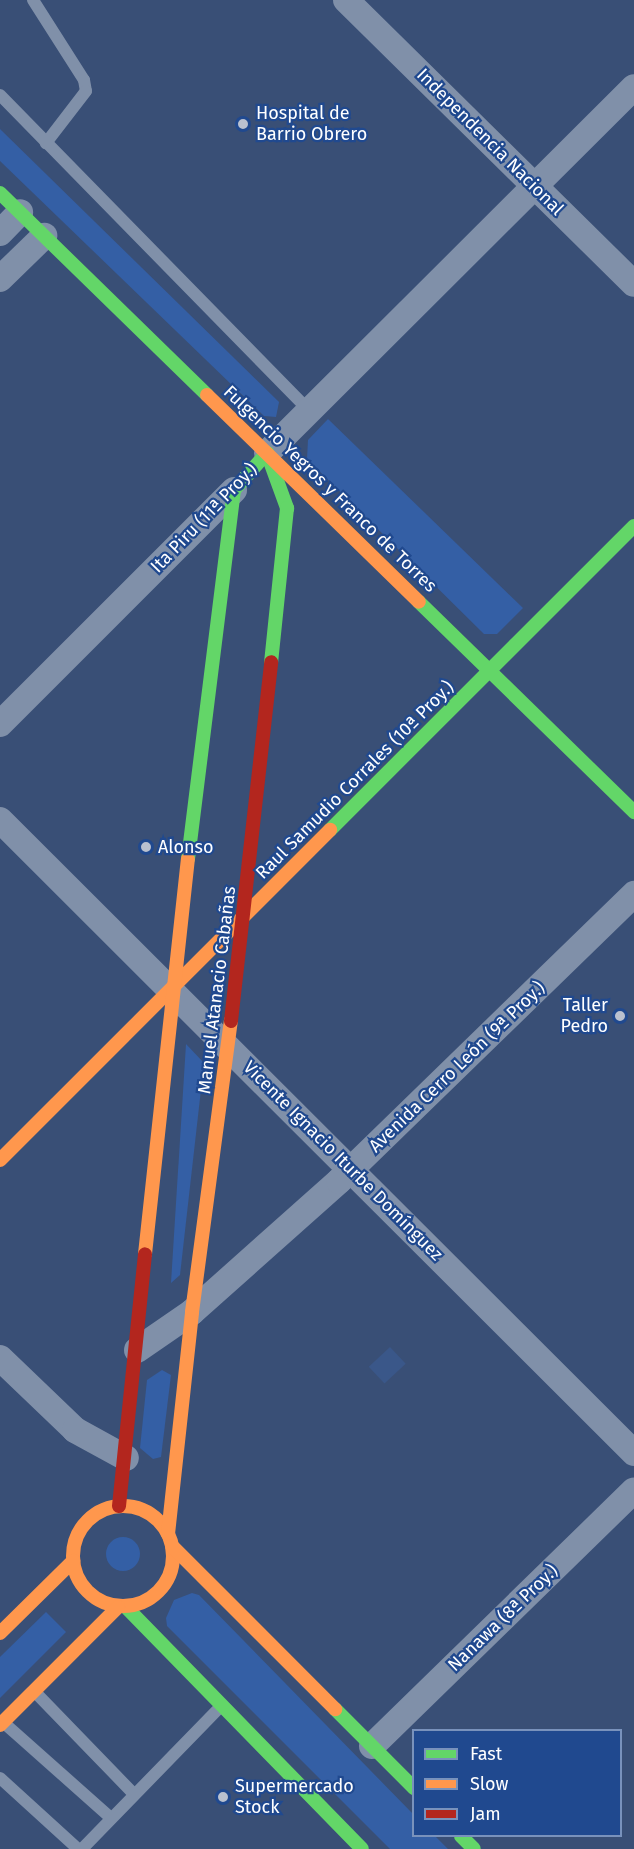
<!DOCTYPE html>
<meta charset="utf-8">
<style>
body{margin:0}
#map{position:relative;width:634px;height:1849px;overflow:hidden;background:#394f76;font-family:"Fira Sans",sans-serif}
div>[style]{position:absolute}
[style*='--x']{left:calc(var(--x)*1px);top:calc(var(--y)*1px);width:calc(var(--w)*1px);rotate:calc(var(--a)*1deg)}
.green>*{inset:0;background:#345fa5}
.round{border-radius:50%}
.water>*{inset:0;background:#3a5789;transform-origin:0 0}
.lane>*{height:12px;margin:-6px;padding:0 6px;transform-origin:6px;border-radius:6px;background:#8090a9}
.street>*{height:26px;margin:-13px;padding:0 13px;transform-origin:13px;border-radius:13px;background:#8090a9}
.fast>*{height:14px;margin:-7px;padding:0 7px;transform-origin:7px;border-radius:7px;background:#63d668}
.slow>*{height:14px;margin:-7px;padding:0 7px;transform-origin:7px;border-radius:7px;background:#ff974d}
.slow>.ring{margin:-7px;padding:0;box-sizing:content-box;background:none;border:14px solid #ff974d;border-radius:50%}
.jam>*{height:14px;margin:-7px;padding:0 7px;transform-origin:7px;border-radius:7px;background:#b3261e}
.dots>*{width:16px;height:16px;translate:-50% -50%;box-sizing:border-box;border:3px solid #20498f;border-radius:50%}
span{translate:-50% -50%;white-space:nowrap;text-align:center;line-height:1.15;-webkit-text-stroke:4.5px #20498f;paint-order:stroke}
.poi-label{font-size:18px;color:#fff}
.left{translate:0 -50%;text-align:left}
.right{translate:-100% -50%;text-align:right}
.street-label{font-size:18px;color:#fff}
.legend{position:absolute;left:412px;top:1729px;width:210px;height:108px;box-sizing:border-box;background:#20498f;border:2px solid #7992bc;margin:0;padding:8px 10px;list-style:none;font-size:18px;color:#fff}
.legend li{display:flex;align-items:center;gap:12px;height:30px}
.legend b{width:30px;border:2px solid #7992bc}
</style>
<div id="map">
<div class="green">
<i style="clip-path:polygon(0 129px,279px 402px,276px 417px,264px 416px,0 161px)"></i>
<i style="clip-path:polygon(328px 419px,523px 608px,497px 634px,484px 634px,307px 459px,308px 440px)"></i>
<i style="clip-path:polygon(186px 1044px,204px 1063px,180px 1275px,171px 1283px)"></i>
<i style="clip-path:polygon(162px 1370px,171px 1375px,161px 1457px,153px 1459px,140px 1448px,147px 1380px)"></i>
<i class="round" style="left:106px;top:1537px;width:34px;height:34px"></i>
<i style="clip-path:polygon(192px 1593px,199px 1595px,413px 1814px,414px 1836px,435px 1836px,448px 1849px,390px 1849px,167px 1626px,166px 1618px,174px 1600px)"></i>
<i style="clip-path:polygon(46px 1612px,66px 1632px,0 1698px,0 1657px)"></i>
</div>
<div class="water">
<i style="left:390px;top:1347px;width:23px;height:29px;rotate:47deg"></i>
</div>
<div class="lane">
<i style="--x:33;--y:0;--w:95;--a:57.5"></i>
<i style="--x:84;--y:80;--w:11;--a:80"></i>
<i style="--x:86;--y:91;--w:66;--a:127.6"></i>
<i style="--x:0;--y:95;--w:442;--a:45.6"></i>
<i style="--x:35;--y:1692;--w:142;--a:45.9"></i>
<i style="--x:4;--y:1723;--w:143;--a:41.6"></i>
<i style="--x:0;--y:1778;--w:105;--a:42.3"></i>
<i style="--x:82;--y:1849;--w:199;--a:-45.8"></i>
</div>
<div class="street">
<i style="--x:346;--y:0;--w:404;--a:44.6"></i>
<i style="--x:0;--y:233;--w:29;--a:-46"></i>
<i style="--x:0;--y:279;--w:62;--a:-44.3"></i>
<i style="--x:267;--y:453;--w:518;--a:-44.92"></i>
<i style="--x:0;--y:724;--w:331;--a:-45"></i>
<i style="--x:0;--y:820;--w:896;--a:44.95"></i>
<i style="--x:137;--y:1350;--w:67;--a:-34.6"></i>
<i style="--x:192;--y:1312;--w:197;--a:-41.7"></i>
<i style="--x:339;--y:1181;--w:412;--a:-44.2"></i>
<i style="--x:0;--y:1358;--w:104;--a:43.8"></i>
<i style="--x:75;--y:1430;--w:58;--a:28.8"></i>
<i style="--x:372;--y:1746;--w:366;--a:-44.3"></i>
</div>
<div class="fast">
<i style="--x:0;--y:193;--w:289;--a:44.3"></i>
<i style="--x:267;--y:453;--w:59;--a:70"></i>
<i style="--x:287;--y:508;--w:155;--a:95.9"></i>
<i style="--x:419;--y:602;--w:301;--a:44.3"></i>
<i style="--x:330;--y:830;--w:430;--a:-45"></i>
<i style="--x:188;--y:859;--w:372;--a:-82.9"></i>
<i style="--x:234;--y:490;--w:50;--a:-48.3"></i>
<i style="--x:125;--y:1606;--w:339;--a:45.7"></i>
<i style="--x:335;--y:1709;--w:112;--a:45"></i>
<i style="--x:461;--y:1836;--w:18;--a:45"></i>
</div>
<div class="slow">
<i style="--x:207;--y:395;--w:296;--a:44.3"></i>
<i style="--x:0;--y:1160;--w:467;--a:-45"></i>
<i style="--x:145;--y:1254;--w:397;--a:-83.8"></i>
<i class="ring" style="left:73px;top:1506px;width:86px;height:86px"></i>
<i style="--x:168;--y:1534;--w:223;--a:-83.8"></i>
<i style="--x:192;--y:1312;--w:294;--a:-82.4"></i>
<i style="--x:172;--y:1546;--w:231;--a:45"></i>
<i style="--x:0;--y:1633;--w:103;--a:-44.6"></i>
<i style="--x:0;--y:1725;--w:167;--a:-45"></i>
</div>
<div class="jam">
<i style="--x:231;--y:1021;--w:361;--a:-83.6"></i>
<i style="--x:119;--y:1506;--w:253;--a:-84.1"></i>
</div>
<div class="dots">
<i style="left:243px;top:124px;background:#bac1cf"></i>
<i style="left:146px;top:847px;background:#bac1cf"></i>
<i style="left:620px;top:1016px;background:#bac1cf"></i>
<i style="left:223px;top:1797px;background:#bac1cf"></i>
</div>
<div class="poi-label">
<span class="left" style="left:256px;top:124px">Hospital de<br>Barrio Obrero</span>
<span class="left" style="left:158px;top:847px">Alonso</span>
<span class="right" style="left:608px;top:1016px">Taller<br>Pedro</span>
<span class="left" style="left:235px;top:1797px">Supermercado<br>Stock</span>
</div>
<div class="street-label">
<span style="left:490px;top:142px;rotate:45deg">Independencia Nacional</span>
<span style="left:330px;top:489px;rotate:44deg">Fulgencio Yegros y Franco de Torres</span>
<span style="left:204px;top:518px;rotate:-46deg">Ita Piru (11ª Proy.)</span>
<span style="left:355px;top:780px;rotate:-45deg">Raul Samudio Corrales (10ª Proy.)</span>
<span style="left:217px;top:990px;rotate:-83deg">Manuel Atanacio Cabañas</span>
<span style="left:457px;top:1067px;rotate:-44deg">Avenida Cerro León (9ª Proy.)</span>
<span style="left:343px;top:1161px;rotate:45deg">Vicente Ignacio Iturbe Domínguez</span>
<span style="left:503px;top:1618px;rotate:-44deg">Nanawa (8ª Proy.)</span>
</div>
<ul class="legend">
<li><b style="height:8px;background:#63d668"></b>Fast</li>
<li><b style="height:8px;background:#ff974d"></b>Slow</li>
<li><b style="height:8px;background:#b3261e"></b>Jam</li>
</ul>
</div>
